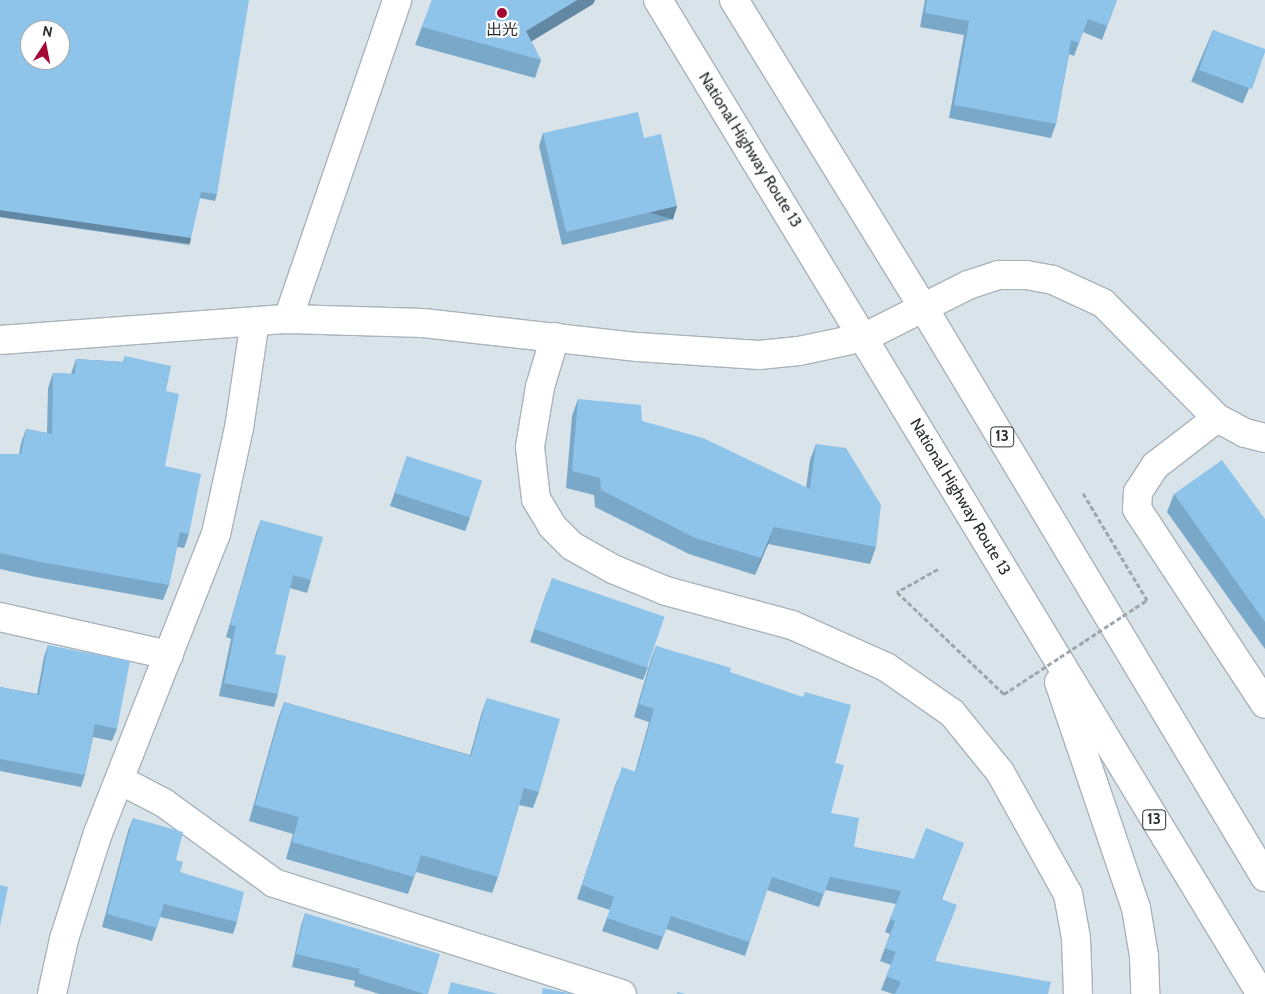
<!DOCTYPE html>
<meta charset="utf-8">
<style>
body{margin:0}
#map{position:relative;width:1265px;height:994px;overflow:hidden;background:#d9e3ea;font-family:Cabin,"Noto Sans JP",sans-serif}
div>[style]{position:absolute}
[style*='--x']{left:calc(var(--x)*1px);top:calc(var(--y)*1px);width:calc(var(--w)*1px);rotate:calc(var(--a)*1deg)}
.path>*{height:3px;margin-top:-1.5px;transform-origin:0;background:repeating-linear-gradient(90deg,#9ea6ac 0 5px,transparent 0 7.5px)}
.roads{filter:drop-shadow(1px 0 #a9b3ba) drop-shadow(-1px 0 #a9b3ba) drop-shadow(0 1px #a9b3ba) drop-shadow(0 -1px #a9b3ba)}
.minor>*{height:28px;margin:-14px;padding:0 14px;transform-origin:14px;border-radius:14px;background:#fff}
.highway>*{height:28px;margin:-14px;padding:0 14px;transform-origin:14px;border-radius:14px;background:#fff}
.path-bridge>*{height:3px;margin-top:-1.5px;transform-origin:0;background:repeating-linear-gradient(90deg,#9ea6ac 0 5px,transparent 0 7.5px)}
.wall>*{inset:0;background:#7aa8c9;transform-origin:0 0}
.shaded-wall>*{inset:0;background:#6388a4;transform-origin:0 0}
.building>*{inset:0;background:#8ec3ea;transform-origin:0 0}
.dots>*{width:14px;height:14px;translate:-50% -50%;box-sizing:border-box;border:2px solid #fff;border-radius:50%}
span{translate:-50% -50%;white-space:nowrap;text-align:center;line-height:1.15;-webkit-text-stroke:4px #fff;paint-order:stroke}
.shield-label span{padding:1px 4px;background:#fff;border:1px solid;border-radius:4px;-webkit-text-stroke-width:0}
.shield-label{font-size:15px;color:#292d2f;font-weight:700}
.poi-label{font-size:16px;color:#292d2f}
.street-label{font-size:16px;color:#292d2f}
.north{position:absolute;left:20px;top:20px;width:50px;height:50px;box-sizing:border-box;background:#fff;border:1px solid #a9abac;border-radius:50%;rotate:11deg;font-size:14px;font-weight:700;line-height:20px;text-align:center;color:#292d2f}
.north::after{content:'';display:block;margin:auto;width:18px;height:22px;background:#a40835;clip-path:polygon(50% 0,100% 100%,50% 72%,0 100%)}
</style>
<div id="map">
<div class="path">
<i style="--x:1083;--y:493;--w:125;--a:59.1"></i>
<i style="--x:938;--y:569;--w:47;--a:150.7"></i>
<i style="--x:897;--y:592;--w:148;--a:43.6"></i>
</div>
<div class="roads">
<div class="minor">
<i style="--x:288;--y:319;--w:337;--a:-71.1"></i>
<i style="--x:555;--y:337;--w:52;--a:106.7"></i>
<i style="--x:540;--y:387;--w:61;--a:99.5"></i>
<i style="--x:530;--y:447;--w:52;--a:83.4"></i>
<i style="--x:536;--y:499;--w:31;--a:59"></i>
<i style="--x:552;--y:526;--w:28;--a:45"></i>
<i style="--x:572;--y:546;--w:47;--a:29.3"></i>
<i style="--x:613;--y:569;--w:57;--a:22.5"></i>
<i style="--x:666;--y:591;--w:131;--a:15.1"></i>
<i style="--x:792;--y:625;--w:103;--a:24.1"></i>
<i style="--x:886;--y:667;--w:80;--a:34.9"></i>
<i style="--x:952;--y:713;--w:76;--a:50.9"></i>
<i style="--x:1000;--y:772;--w:140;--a:60.9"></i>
<i style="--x:1068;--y:894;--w:45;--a:79.7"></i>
<i style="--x:1076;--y:938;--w:56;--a:88"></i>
<i style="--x:0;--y:340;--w:289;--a:-4.2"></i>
<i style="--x:288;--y:319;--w:135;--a:1.7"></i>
<i style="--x:423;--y:323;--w:216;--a:6.4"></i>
<i style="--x:638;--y:347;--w:121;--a:3.8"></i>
<i style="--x:759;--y:355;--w:40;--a:-5.7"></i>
<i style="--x:799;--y:351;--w:67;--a:-12"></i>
<i style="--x:865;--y:337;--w:115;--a:-26.8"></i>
<i style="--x:968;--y:285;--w:33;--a:-18"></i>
<i style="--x:999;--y:275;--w:27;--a:0"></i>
<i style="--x:1026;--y:275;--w:27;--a:10"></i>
<i style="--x:1053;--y:280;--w:55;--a:24.7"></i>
<i style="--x:1103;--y:303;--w:162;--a:45.3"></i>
<i style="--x:1217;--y:418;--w:32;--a:28"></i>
<i style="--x:1245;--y:433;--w:21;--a:14"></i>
<i style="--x:1217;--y:418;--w:78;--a:142.3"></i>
<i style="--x:1155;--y:466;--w:31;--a:123"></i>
<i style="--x:1138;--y:492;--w:17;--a:93"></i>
<i style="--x:1137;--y:509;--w:233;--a:56.7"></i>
<i style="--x:0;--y:617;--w:173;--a:12.7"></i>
<i style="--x:120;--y:780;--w:50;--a:27.6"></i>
<i style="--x:164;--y:803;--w:136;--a:36"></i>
<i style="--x:274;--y:883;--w:365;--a:17.7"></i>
<i style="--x:52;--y:994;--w:56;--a:-77.7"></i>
<i style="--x:64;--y:939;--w:111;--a:-72.2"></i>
<i style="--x:98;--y:833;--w:321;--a:-68.5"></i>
<i style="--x:216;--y:534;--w:108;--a:-77.8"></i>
<i style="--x:239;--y:428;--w:108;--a:-81.5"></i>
</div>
<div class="highway">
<i style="--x:658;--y:0;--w:1163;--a:58.76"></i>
<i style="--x:734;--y:0;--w:361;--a:58.4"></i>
<i style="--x:923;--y:307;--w:665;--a:59.04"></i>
<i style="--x:1059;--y:682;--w:239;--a:71.2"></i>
<i style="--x:1136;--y:908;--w:49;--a:80.5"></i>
<i style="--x:1144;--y:956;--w:38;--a:88"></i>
</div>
</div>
<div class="path-bridge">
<i style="--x:1004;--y:694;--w:171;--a:-33.3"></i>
</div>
<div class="wall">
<i style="clip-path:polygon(0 0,217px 194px,215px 201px,200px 198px,189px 245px,0 217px)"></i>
<i style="clip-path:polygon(432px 0,595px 0,593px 4px,531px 41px,541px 60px,535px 78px,415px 45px)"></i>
<i style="clip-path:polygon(925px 0,1117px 0,1102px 40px,1083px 32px,1074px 56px,1069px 54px,1056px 124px,1051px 138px,949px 118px,964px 35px,920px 27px)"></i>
<i style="left:1213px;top:30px;width:56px;height:56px;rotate:23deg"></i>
<i style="clip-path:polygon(543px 133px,677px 206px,673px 219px,562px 245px,539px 146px)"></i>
<i style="clip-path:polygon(125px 356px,166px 391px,165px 466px,189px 534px,184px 548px,177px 547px,169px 585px,163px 600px,36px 577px,0 569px,0 454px,19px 454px,21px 443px,26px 429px,47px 433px,48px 388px,53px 373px,71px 374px,76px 359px,123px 362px)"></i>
<i style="clip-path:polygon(578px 399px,642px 421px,806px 488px,810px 460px,816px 444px,876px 547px,870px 564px,768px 544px,755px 575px,689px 554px,595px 507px,594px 495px,566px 488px,572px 416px)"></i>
<i style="clip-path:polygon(407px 456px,470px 518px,465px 531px,390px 506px)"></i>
<i style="clip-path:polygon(1174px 494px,1265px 519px,1265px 649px,1167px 512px)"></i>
<i style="clip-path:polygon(261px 520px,311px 580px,307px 593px,290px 588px,275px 654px,278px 694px,274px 707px,219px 696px,231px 639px,226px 637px,256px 533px)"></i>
<i style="clip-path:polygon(547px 591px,648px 667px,643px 680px,530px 642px)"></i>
<i style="clip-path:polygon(48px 645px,117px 729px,112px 741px,93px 737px,85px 775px,81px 787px,0 771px,0 687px,37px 694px,44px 657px)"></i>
<i style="clip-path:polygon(656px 646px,730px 672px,835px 763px,831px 813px,854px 847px,914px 859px,964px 843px,942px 899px,935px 961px,1048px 994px,893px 994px,881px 990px,891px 965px,880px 961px,890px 934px,885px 932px,896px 904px,825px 890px,819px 907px,767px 890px,745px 956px,666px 929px,658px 950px,602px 931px,610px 910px,577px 899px,617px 780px,635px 772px,649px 722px,634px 717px,651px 659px)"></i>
<i style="clip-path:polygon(487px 698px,539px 792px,533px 808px,519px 805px,498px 877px,492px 893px,416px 872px,408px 894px,286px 859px,293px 834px,249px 821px,278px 719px,284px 702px,470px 755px,481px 715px)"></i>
<i style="clip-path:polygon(133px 818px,176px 860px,180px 872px,237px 922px,233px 934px,160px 917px,152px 941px,102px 927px,128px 831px)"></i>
<i style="clip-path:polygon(305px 913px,428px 994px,379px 994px,354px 986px,355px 981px,292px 967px,301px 926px)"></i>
</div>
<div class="shaded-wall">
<i style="clip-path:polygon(577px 0,595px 0,593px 4px,519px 49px,526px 31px)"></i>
<i style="left:677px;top:206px;width:14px;height:114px;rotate:107deg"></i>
<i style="left:0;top:210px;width:193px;height:7px;rotate:8deg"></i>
<i style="clip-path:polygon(774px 527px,768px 544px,755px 575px,761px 558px)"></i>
</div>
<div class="building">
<i style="clip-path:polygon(evenodd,0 0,249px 0,217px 194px,201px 192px,191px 238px,0 210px,0 0,30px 30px,60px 30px,60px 60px,30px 60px,30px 30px)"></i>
<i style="clip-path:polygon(432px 0,577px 0,526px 31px,541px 60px,422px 27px)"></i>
<i style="clip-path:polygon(927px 0,1117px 0,1107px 26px,1088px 19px,1079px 43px,1071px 40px,1056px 124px,954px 105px,969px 21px,925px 13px)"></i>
<i style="clip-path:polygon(1213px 30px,1265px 49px,1265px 52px,1252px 89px,1199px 70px)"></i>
<i style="clip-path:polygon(638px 112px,644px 138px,661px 134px,677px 206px,566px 232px,543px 133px)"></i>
<i style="clip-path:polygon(125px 356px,171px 366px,166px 391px,179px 394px,165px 466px,201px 474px,189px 534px,180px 532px,169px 585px,41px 562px,0 553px,0 454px,21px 454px,26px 429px,52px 434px,53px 373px,75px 374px,76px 359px,124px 362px)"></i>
<i style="clip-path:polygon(578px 399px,641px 405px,642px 421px,703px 438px,810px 489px,816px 444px,846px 448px,881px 505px,876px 547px,774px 527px,761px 558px,695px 538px,601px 490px,600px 478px,572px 471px)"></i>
<i style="left:407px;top:456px;width:79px;height:39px;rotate:18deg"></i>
<i style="clip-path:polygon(1222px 460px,1265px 519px,1265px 622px,1174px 494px)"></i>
<i style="clip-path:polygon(261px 520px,323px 537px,311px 580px,293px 575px,275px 654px,286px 656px,278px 694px,224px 683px,236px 626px,230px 625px)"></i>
<i style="left:552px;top:578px;width:119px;height:54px;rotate:19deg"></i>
<i style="clip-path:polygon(48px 645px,130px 661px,117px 729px,95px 724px,85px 775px,0 759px,0 687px,39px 695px)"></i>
<i style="clip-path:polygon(656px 646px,731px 668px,730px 672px,803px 697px,805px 692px,851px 705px,835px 763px,844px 765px,831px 813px,859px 818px,854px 847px,914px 859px,926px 828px,964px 843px,941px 899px,957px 905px,935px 961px,1051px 982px,1048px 994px,895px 994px,901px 982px,886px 976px,896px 952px,885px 948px,895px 921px,890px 919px,901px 891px,830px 877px,824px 894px,772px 877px,749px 942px,671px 916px,663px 937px,607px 918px,614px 897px,582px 885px,622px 767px,636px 772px,654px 709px,639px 704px)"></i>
<i style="clip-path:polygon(487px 698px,560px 719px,539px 792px,524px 788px,498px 877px,421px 855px,414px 877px,292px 842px,299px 817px,255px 805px,284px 702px,471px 756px)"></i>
<i style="clip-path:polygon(133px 818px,183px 832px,176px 860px,183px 862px,180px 872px,244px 892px,237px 922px,164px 904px,157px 928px,107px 914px)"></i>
<i style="clip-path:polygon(0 885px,8px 887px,0 926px)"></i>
<i style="clip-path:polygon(305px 913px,440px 954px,428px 994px,424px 994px,358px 973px,360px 969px,296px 954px)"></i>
<i style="clip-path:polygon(451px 982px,498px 994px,448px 994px)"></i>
<i style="clip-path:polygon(543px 988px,573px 994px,542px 994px)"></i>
<i style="clip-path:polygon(677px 992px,686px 994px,677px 994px)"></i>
</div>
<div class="dots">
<i style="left:502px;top:13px;background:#a40835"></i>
</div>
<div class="shield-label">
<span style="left:1002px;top:437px">13</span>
<span style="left:1154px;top:820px">13</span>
</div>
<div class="poi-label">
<span style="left:502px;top:30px">出光</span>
</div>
<div class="street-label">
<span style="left:750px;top:150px;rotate:58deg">National Highway Route 13</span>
<span style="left:960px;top:497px;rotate:59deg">National Highway Route 13</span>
</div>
<div class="north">N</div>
</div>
